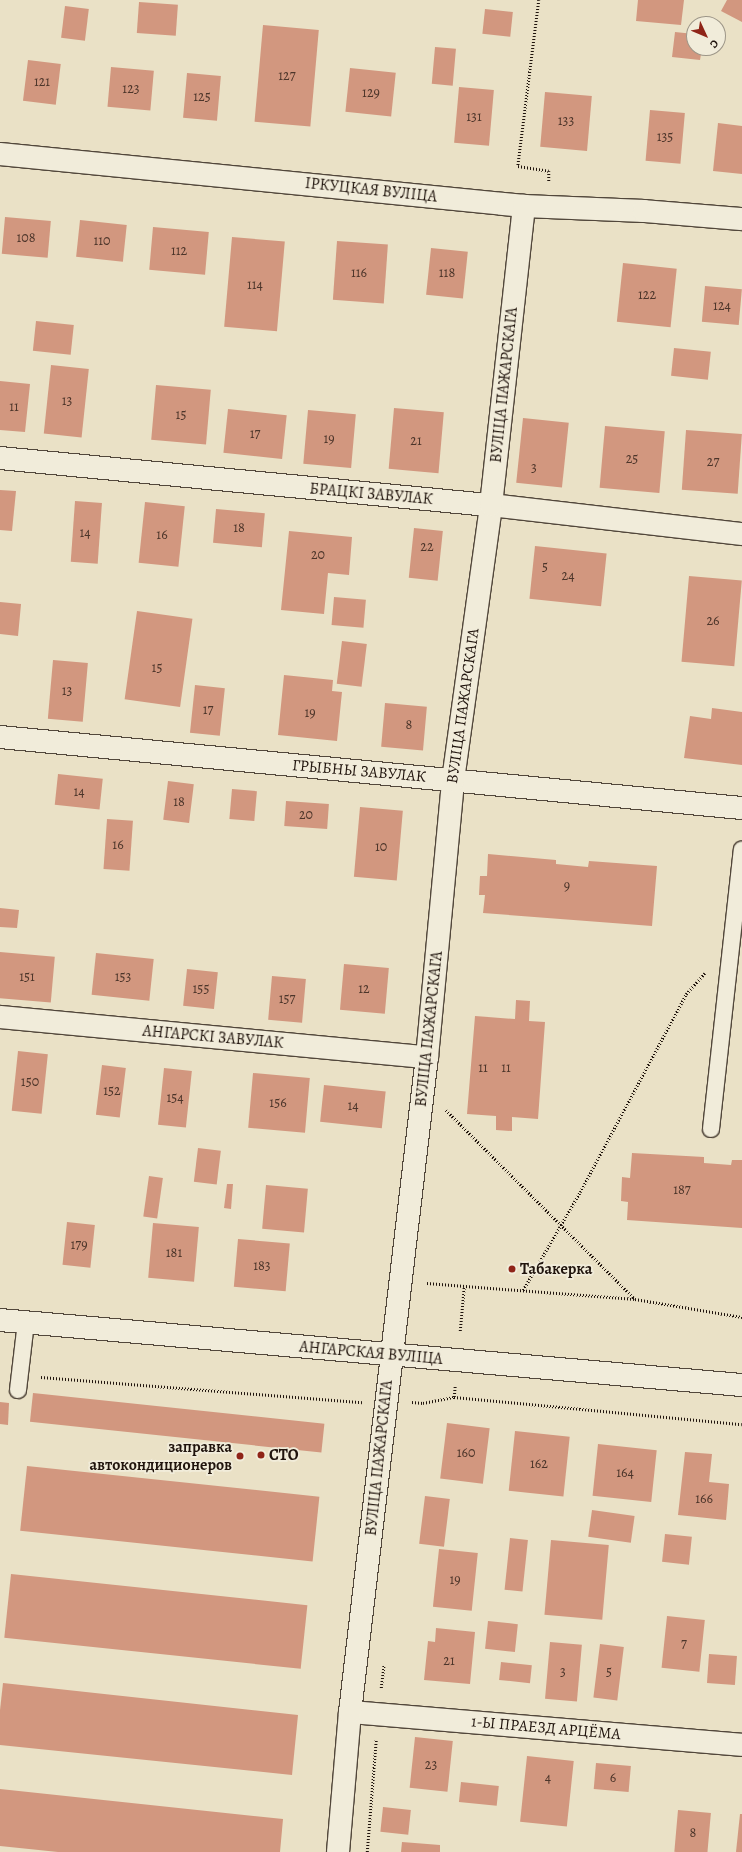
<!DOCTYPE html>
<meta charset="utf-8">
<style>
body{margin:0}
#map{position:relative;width:742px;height:1852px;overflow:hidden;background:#eae1c6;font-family:Alegreya,serif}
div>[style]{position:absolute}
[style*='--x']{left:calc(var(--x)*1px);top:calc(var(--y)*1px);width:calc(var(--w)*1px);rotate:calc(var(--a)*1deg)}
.building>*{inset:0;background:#d2977f;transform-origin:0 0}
.path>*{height:2.5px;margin-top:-1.25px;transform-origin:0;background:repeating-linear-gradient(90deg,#20140d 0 1px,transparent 0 3px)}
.roads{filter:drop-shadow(1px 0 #52473b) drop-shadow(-1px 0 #52473b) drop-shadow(0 1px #52473b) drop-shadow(0 -1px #52473b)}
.lane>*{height:16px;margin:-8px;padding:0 8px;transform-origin:8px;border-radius:8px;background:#f1ecda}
.street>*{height:22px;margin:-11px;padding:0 11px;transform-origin:11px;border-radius:11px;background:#f1ecda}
.secondary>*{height:22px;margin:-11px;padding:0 11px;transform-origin:11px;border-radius:11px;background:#f1ecda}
.dots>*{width:11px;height:11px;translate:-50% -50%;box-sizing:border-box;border:2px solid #f1ecda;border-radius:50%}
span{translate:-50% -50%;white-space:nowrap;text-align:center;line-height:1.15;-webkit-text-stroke:3.5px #f1ecda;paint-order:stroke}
.number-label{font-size:14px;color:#4c352a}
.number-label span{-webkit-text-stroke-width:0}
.street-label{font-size:16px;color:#20140d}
.poi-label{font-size:16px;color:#20140d;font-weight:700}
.left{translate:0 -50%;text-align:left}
.right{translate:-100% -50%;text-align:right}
.north{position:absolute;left:686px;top:16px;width:40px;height:40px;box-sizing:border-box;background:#f1ecda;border:1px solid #9d9688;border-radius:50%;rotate:134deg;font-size:11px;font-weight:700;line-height:16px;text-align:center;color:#20140d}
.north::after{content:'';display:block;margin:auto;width:14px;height:18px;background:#8f2418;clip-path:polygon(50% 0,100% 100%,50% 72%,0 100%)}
</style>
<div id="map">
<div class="building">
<i style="clip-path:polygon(638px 0,684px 0,681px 25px,636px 21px)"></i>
<i style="clip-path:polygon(727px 0,742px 0,742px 22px,721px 11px)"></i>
<i style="left:139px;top:2px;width:39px;height:31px;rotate:4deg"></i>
<i style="left:65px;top:6px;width:24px;height:32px;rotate:7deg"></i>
<i style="left:485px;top:9px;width:28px;height:25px;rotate:6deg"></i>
<i style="left:263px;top:25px;width:56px;height:97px;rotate:5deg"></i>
<i style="clip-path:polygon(675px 32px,694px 34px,694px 48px,702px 48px,700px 60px,672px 57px)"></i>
<i style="left:435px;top:47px;width:21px;height:37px;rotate:5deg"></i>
<i style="left:28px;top:60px;width:33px;height:41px;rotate:7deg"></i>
<i style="left:111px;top:67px;width:43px;height:40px;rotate:5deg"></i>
<i style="left:350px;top:68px;width:46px;height:44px;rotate:6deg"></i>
<i style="left:187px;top:73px;width:34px;height:45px;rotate:5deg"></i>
<i style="left:459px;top:87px;width:35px;height:56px;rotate:5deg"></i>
<i style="left:545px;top:92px;width:47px;height:55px;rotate:5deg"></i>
<i style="left:650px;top:110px;width:35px;height:51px;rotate:5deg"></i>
<i style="clip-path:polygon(718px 123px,742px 126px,742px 174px,713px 171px)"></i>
<i style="left:5px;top:217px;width:46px;height:37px;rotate:5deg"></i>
<i style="left:80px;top:220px;width:47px;height:37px;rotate:6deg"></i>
<i style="left:153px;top:227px;width:56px;height:43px;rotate:5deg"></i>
<i style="left:232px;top:237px;width:53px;height:90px;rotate:5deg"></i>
<i style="left:337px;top:241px;width:51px;height:59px;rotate:4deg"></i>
<i style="left:431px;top:248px;width:37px;height:47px;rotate:6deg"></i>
<i style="left:623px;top:263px;width:54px;height:59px;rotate:6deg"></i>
<i style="left:705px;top:286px;width:37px;height:36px;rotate:5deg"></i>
<i style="left:36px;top:321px;width:38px;height:30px;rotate:6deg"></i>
<i style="left:674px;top:348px;width:37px;height:28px;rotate:6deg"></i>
<i style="left:51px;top:365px;width:38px;height:69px;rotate:6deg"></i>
<i style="clip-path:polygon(0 381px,30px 384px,25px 432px,0 430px)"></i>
<i style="left:156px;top:385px;width:55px;height:55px;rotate:5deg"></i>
<i style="left:394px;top:408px;width:50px;height:61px;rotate:5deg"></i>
<i style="left:228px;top:409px;width:59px;height:44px;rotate:6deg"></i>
<i style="left:308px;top:410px;width:48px;height:54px;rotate:5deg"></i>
<i style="left:523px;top:418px;width:46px;height:65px;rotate:6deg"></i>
<i style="left:605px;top:426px;width:60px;height:62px;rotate:5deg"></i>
<i style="left:686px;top:430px;width:56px;height:60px;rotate:4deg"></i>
<i style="clip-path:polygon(0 490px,16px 491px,12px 531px,0 530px)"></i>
<i style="left:75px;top:501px;width:27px;height:61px;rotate:4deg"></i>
<i style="left:145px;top:502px;width:40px;height:61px;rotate:6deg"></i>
<i style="left:216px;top:509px;width:49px;height:34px;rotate:5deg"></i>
<i style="left:414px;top:528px;width:29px;height:50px;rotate:6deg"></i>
<i style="clip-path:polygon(289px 531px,352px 537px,349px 575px,328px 573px,324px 614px,281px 610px)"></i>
<i style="left:535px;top:546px;width:72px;height:53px;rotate:6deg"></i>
<i style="left:689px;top:576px;width:53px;height:86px;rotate:5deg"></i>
<i style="left:334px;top:597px;width:32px;height:28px;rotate:5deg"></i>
<i style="clip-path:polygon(0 602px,21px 604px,18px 636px,0 634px)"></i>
<i style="left:137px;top:611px;width:56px;height:89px;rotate:8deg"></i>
<i style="left:342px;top:641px;width:25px;height:43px;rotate:7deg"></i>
<i style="left:53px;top:660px;width:35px;height:59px;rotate:5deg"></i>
<i style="clip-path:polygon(284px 675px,333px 680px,332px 691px,342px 692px,337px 741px,278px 735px)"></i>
<i style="left:195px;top:685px;width:30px;height:48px;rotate:6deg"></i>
<i style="left:385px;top:703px;width:42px;height:44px;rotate:5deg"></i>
<i style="clip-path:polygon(712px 708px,742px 712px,742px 765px,684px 758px,690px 716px,711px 719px)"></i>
<i style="left:58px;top:774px;width:45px;height:31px;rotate:6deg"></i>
<i style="left:168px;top:781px;width:26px;height:39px;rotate:7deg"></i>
<i style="left:232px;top:789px;width:25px;height:30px;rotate:5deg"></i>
<i style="left:286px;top:801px;width:43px;height:25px;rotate:4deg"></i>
<i style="left:360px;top:807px;width:43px;height:70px;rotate:5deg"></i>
<i style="left:107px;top:819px;width:26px;height:50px;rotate:4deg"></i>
<i style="clip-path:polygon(488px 854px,556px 860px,556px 864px,588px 867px,589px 861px,657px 866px,652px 926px,483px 913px,485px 895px,479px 895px,480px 876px,487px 876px)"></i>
<i style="clip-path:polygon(0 908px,19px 910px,17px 928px,0 927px)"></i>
<i style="left:0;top:952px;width:55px;height:46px;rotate:5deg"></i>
<i style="left:96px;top:953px;width:58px;height:42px;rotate:6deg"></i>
<i style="left:344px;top:964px;width:45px;height:46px;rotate:5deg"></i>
<i style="left:187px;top:969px;width:31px;height:37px;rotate:6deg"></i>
<i style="left:272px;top:976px;width:34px;height:44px;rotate:5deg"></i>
<i style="clip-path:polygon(516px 1000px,530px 1001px,529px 1021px,545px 1022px,538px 1119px,512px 1117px,512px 1131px,496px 1130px,496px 1116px,467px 1114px,475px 1016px,515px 1019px)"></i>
<i style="left:18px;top:1051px;width:30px;height:60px;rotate:6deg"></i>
<i style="left:102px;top:1065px;width:24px;height:50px;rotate:7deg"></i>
<i style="left:164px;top:1068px;width:28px;height:57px;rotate:6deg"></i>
<i style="left:253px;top:1073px;width:57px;height:55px;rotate:5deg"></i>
<i style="left:324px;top:1085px;width:62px;height:37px;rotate:6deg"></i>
<i style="left:198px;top:1148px;width:23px;height:34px;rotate:7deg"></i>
<i style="clip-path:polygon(632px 1153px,704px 1157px,704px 1163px,731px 1165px,732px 1160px,742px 1160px,742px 1228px,627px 1220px,628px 1202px,621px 1201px,622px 1177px,630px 1178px)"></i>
<i style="left:149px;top:1176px;width:14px;height:41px;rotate:8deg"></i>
<i style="clip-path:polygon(227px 1184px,233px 1184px,231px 1209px,224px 1208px)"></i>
<i style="left:266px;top:1185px;width:42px;height:44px;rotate:5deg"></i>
<i style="left:67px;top:1222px;width:28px;height:43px;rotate:6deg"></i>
<i style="left:153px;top:1223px;width:46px;height:55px;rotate:5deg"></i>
<i style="left:238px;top:1239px;width:52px;height:48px;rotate:5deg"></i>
<i style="left:33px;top:1393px;width:293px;height:29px;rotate:6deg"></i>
<i style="clip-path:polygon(0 1402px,9px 1403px,8px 1425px,0 1424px)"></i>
<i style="left:447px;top:1423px;width:43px;height:56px;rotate:7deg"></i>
<i style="left:515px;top:1431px;width:55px;height:60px;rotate:6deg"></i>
<i style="left:598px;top:1444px;width:59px;height:52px;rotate:6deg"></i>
<i style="clip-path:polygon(685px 1452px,712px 1454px,709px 1482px,729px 1484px,726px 1520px,678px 1515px)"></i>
<i style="left:27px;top:1466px;width:294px;height:65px;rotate:6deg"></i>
<i style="left:425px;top:1496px;width:25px;height:48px;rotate:7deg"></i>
<i style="left:592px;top:1510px;width:43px;height:27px;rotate:8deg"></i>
<i style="left:665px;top:1534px;width:27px;height:28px;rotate:6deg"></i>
<i style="left:510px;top:1538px;width:18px;height:52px;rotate:6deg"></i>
<i style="left:551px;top:1540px;width:58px;height:75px;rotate:5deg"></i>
<i style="left:439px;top:1549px;width:39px;height:58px;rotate:6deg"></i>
<i style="left:11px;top:1574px;width:298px;height:64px;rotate:6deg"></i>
<i style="left:667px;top:1616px;width:38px;height:52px;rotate:6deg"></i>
<i style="left:488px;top:1621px;width:30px;height:28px;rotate:6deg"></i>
<i style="clip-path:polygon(436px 1628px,475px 1632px,470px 1684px,424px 1680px,428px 1641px,435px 1642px)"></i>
<i style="left:550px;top:1642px;width:32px;height:57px;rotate:5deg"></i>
<i style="left:600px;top:1644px;width:24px;height:54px;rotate:7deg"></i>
<i style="left:709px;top:1654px;width:28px;height:29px;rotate:4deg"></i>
<i style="left:501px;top:1662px;width:31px;height:18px;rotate:6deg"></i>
<i style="clip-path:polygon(3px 1683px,298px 1715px,292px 1775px,0 1745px,0 1710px)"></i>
<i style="left:415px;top:1737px;width:38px;height:51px;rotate:6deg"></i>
<i style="left:527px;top:1756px;width:47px;height:66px;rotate:6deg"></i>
<i style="left:596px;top:1763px;width:35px;height:26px;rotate:5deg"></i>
<i style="left:461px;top:1782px;width:38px;height:20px;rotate:6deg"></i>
<i style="clip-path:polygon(0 1789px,283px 1819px,280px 1852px,58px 1852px,0 1846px)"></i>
<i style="left:383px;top:1807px;width:28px;height:25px;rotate:6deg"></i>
<i style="left:678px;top:1810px;width:33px;height:42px;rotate:5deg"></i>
<i style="clip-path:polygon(740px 1814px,742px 1814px,742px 1852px,736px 1852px)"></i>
<i style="clip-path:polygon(402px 1842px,440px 1845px,440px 1852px,401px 1852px)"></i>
</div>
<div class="path">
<i style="--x:539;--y:0;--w:167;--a:97.2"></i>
<i style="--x:518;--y:166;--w:31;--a:9"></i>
<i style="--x:549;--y:171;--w:10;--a:90"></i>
<i style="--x:446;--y:1110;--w:267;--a:45"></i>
<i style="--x:427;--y:1283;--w:209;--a:4.4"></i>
<i style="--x:635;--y:1299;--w:109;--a:9.5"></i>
<i style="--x:523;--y:1290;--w:113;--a:-59.8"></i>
<i style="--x:580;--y:1192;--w:225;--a:-61.8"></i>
<i style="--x:686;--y:994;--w:28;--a:-48"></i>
<i style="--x:460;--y:1331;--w:44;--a:-84.8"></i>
<i style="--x:41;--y:1377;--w:322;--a:4.5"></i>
<i style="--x:454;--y:1397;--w:11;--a:-85"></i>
<i style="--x:412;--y:1402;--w:11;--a:5"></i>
<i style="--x:423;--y:1403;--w:32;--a:-11"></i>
<i style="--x:454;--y:1397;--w:289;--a:5.4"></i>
<i style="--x:381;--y:1688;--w:23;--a:-83"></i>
<i style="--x:367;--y:1852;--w:113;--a:-85.4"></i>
</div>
<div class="roads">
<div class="lane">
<i style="--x:711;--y:1129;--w:281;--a:-83.7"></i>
<i style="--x:18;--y:1390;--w:68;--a:-83.3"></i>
</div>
<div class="street">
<i style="--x:0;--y:458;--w:493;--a:5.5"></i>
<i style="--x:491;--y:505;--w:253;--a:6.6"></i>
<i style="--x:0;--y:737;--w:745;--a:5.47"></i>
<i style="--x:0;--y:1017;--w:429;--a:5.4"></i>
<i style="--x:350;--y:1712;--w:393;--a:4.8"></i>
<i style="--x:338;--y:1852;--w:141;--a:-85.1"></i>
<i style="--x:350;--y:1712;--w:660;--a:-83.3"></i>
<i style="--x:427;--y:1057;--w:278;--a:-84.6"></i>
<i style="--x:453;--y:780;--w:278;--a:-82.1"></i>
<i style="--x:491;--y:505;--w:301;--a:-83.7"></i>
</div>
<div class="secondary">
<i style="--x:0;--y:154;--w:527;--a:5.67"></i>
<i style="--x:524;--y:206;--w:120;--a:2.4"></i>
<i style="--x:644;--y:211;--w:98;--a:4.7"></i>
<i style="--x:0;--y:1320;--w:745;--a:5.01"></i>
</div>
</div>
<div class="dots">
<i style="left:512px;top:1269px;background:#8f2418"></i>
<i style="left:261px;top:1455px;background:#8f2418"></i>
<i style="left:240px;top:1456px;background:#8f2418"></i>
</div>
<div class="number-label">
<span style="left:287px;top:76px">127</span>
<span style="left:42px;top:82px">121</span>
<span style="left:131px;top:89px">123</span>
<span style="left:371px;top:93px">129</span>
<span style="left:202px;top:97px">125</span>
<span style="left:474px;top:117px">131</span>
<span style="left:566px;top:121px">133</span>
<span style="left:665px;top:137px">135</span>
<span style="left:26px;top:238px">108</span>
<span style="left:102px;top:241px">110</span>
<span style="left:179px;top:251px">112</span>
<span style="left:359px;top:273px">116</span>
<span style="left:447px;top:273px">118</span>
<span style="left:255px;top:285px">114</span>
<span style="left:647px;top:295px">122</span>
<span style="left:722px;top:306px">124</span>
<span style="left:67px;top:401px">13</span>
<span style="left:14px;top:407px">11</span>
<span style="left:181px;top:415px">15</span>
<span style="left:255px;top:434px">17</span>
<span style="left:329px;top:439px">19</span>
<span style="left:416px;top:441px">21</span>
<span style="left:632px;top:459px">25</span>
<span style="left:713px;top:462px">27</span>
<span style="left:534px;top:468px">3</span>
<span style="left:239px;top:528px">18</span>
<span style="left:85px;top:533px">14</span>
<span style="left:162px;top:535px">16</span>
<span style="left:427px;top:547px">22</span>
<span style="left:318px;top:555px">20</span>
<span style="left:545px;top:567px">5</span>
<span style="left:568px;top:576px">24</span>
<span style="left:713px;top:621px">26</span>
<span style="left:157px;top:668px">15</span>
<span style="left:67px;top:691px">13</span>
<span style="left:208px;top:710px">17</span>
<span style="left:310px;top:713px">19</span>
<span style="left:409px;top:725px">8</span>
<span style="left:79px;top:792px">14</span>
<span style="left:179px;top:802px">18</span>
<span style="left:306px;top:815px">20</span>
<span style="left:118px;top:845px">16</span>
<span style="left:381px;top:847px">10</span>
<span style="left:567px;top:886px">9</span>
<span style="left:27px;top:977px">151</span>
<span style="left:123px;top:977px">153</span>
<span style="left:201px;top:989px">155</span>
<span style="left:364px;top:989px">12</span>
<span style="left:287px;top:999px">157</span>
<span style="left:483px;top:1068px">11</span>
<span style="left:506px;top:1068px">11</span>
<span style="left:30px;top:1082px">150</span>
<span style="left:112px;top:1091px">152</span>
<span style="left:175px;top:1098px">154</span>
<span style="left:278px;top:1103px">156</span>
<span style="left:353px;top:1106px">14</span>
<span style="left:682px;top:1190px">187</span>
<span style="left:79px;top:1245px">179</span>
<span style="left:174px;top:1253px">181</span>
<span style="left:262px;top:1266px">183</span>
<span style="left:466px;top:1453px">160</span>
<span style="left:539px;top:1464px">162</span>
<span style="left:625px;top:1473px">164</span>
<span style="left:704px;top:1499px">166</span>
<span style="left:455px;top:1580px">19</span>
<span style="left:684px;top:1644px">7</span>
<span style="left:449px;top:1661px">21</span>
<span style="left:563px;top:1672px">3</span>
<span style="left:609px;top:1672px">5</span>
<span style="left:431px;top:1765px">23</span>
<span style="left:548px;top:1778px">4</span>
<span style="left:613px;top:1778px">6</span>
<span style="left:693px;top:1833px">8</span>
</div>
<div class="street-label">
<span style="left:371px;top:190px;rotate:6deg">ІРКУЦКАЯ ВУЛІЦА</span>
<span style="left:504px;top:385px;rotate:-84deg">ВУЛІЦА ПАЖАРСКАГА</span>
<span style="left:371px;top:494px;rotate:5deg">БРАЦКІ ЗАВУЛАК</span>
<span style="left:463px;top:706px;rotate:-82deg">ВУЛІЦА ПАЖАРСКАГА</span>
<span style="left:359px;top:771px;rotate:5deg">ГРЫБНЫ ЗАВУЛАК</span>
<span style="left:429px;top:1029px;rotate:-84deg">ВУЛІЦА ПАЖАРСКАГА</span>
<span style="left:213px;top:1037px;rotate:5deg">АНГАРСКІ ЗАВУЛАК</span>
<span style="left:371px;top:1353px;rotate:5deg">АНГАРСКАЯ ВУЛІЦА</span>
<span style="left:379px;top:1458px;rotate:-84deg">ВУЛІЦА ПАЖАРСКАГА</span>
<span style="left:546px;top:1728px;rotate:5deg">1-Ы ПРАЕЗД АРЦЁМА</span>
</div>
<div class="poi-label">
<span class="left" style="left:520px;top:1269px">Табакерка</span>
<span class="right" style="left:232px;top:1456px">заправка<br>автокондиционеров</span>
<span class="left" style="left:269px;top:1455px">СТО</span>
</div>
<div class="north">С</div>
</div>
